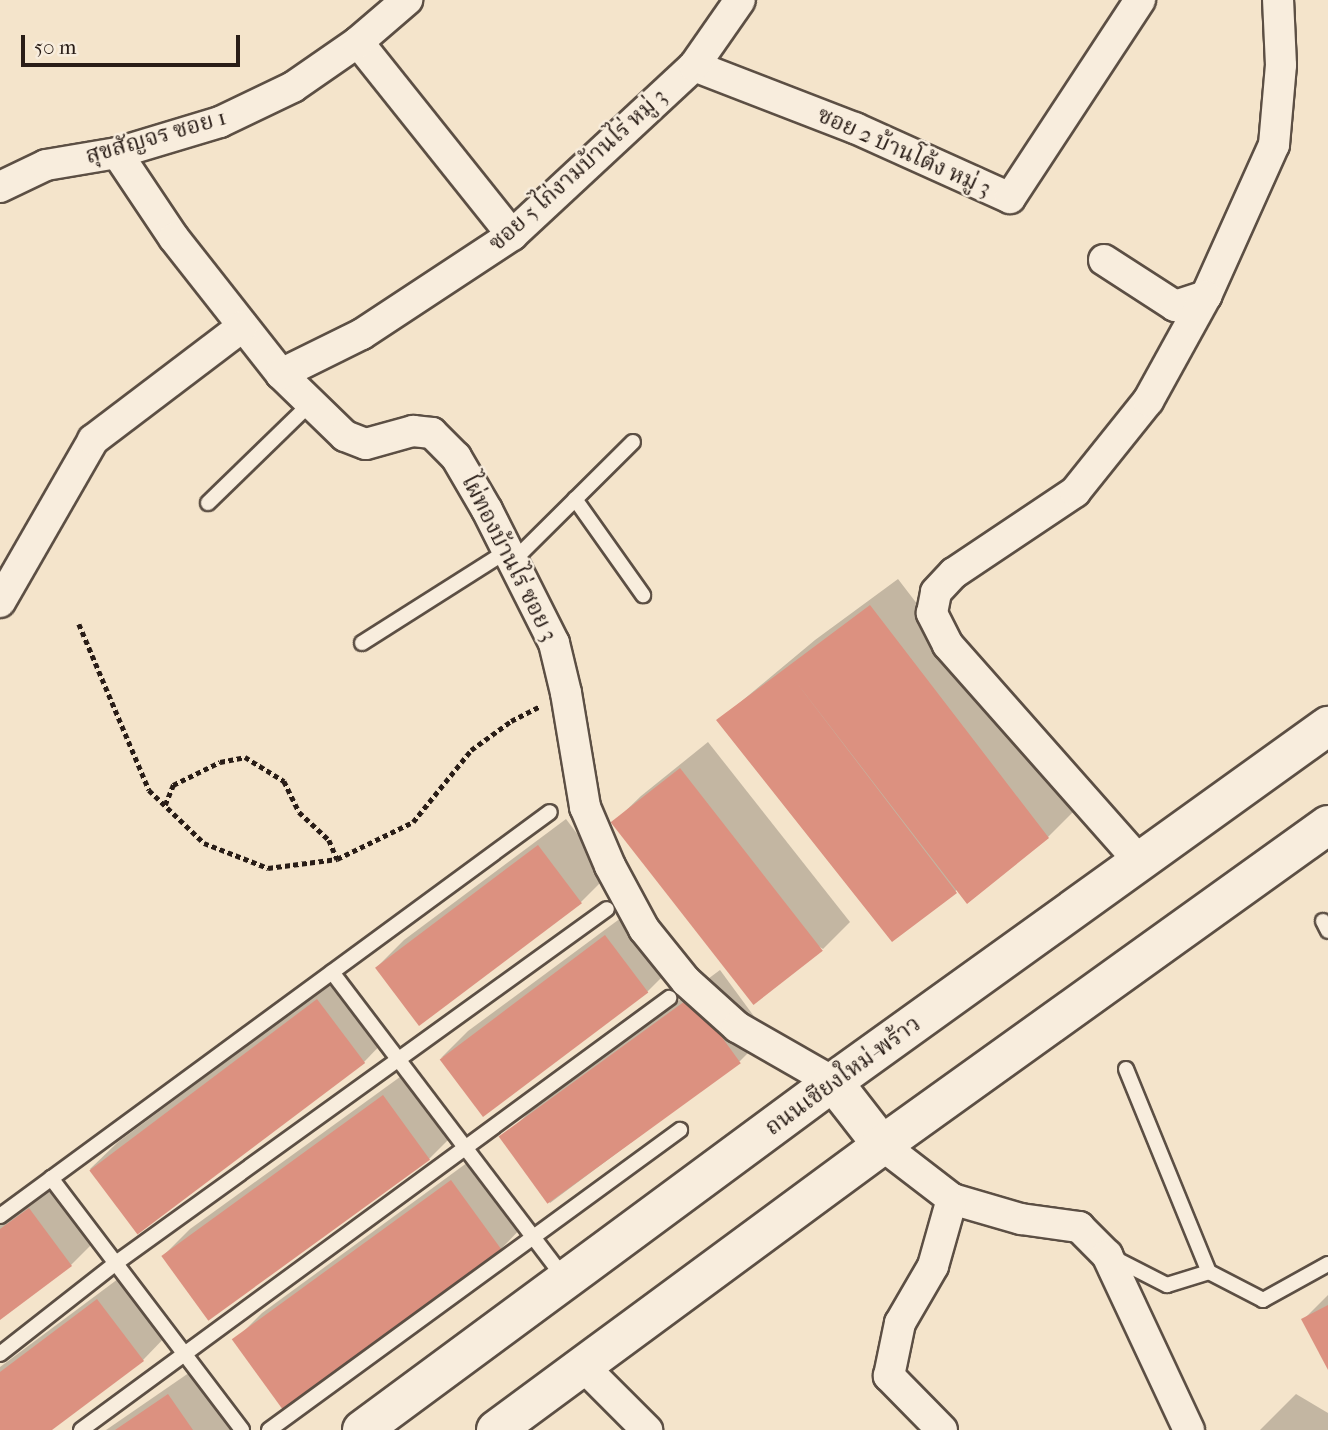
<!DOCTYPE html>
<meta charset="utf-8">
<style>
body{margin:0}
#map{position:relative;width:1328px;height:1430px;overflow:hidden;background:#f4e4cb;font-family:"IM FELL French Canon","Noto Serif Thai",serif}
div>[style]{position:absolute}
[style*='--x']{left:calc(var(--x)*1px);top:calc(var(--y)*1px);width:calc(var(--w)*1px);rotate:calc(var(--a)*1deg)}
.shadow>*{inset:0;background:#0003}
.building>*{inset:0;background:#dc9180;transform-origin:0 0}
.path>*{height:4.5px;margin-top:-2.25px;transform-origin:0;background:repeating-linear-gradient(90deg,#291d17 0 5px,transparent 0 8.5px)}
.roads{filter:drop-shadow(2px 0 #5c4f44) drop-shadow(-2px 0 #5c4f44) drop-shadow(0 2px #5c4f44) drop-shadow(0 -2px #5c4f44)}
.service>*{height:14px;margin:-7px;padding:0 7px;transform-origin:7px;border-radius:7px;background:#f8eddd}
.minor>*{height:30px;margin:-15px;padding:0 15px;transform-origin:15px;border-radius:15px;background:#f8eddd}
.secondary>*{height:38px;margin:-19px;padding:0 19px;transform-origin:19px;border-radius:19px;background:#f8eddd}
span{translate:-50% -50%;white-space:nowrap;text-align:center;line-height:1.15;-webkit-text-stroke:5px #f8eddd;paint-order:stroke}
.street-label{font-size:23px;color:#291d17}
.scale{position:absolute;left:21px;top:35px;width:219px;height:32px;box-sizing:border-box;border:4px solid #291d17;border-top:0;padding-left:9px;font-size:21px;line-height:24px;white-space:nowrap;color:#291d17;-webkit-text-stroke:5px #f8eddd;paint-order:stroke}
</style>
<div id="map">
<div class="shadow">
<i style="clip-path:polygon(898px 579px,1075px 810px,1048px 837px,958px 889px,893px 940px,719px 720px,815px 640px)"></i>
<i style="clip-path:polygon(708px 742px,850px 922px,823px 949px,613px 823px,641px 796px)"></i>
<i style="clip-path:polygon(566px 819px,608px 875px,581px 902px,377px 967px,404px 940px)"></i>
<i style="clip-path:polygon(633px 909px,674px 965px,647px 992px,441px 1058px,468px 1031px)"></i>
<i style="clip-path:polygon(720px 970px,767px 1034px,740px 1061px,550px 1203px,502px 1140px,529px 1112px)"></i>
<i style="clip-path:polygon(345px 973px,391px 1034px,364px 1062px,137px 1231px,90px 1169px,118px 1142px)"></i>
<i style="clip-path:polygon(411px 1069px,456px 1132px,429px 1159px,163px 1256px,190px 1229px)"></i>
<i style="clip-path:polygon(479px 1154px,528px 1221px,501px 1249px,284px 1408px,234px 1341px,262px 1313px)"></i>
<i style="clip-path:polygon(57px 1182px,98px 1238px,71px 1265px,0 1318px,0 1224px)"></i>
<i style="clip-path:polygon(126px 1273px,170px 1332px,143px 1360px,49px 1430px,0 1430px,0 1367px)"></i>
<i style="clip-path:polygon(1328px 1295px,1328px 1366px,1303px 1320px)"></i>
<i style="clip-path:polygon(196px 1368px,234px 1430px,106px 1430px)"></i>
<i style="clip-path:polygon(1296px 1394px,1328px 1413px,1328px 1430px,1260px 1430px)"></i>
</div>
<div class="building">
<i style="clip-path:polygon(870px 605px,1049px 838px,967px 904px,793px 678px,957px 893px,892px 942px,716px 720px)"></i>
<i style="left:680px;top:768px;width:232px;height:88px;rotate:52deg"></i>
<i style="left:538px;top:845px;width:73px;height:204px;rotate:53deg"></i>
<i style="left:605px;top:935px;width:72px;height:207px;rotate:53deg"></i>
<i style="left:692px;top:996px;width:83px;height:239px;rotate:54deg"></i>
<i style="left:317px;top:999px;width:80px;height:285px;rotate:53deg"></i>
<i style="left:383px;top:1095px;width:80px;height:274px;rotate:54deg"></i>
<i style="left:451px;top:1180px;width:87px;height:271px;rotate:54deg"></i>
<i style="clip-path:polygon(29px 1208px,72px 1266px,0 1320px,0 1229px)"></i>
<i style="clip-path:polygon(97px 1299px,144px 1361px,52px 1430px,0 1430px,0 1372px)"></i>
<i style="clip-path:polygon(1328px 1305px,1328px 1370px,1301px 1319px)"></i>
<i style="clip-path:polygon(168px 1394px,193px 1430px,115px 1430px)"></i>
</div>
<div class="path">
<i style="--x:79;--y:624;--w:180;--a:67.1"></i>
<i style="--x:149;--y:790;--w:76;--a:43.9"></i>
<i style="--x:204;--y:843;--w:69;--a:21.3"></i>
<i style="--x:268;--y:868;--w:70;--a:-7.4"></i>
<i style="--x:337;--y:859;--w:85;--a:-26"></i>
<i style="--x:413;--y:822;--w:92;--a:-51.1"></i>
<i style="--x:471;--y:750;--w:49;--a:-35.9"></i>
<i style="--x:511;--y:721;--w:33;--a:-27"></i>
<i style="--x:165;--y:805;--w:22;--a:-68"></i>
<i style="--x:173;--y:785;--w:52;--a:-26.1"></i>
<i style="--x:220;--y:762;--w:25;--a:-11"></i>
<i style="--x:245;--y:757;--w:46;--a:31.6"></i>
<i style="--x:284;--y:781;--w:34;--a:64"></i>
<i style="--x:299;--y:812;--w:41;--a:43"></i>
<i style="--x:329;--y:840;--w:21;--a:67"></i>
</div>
<div class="roads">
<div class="service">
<i style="--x:575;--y:499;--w:118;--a:54.7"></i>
<i style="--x:208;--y:503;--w:144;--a:-44.2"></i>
<i style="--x:513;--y:561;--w:169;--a:-44.8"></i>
<i style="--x:362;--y:643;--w:172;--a:-32.4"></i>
<i style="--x:1323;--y:921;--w:11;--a:63"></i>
<i style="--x:332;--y:972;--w:384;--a:52.8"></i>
<i style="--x:1126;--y:1069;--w:219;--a:67.8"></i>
<i style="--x:51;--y:1178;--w:316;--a:52.8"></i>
<i style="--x:0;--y:1216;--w:682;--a:-36.3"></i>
<i style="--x:1112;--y:1257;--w:62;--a:27"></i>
<i style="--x:1167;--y:1285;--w:44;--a:-17.2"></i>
<i style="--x:1209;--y:1272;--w:61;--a:27.4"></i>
<i style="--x:1263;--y:1300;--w:74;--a:-29"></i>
<i style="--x:0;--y:1354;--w:147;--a:-38.1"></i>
<i style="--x:116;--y:1263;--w:605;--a:-35.79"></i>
<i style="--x:81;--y:1430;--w:730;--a:-36.3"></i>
<i style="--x:269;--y:1430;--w:509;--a:-36.13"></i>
</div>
<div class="minor">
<i style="--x:358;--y:42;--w:247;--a:51.4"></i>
<i style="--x:694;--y:66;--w:173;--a:21.1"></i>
<i style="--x:855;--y:128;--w:170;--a:24.3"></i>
<i style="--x:1010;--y:198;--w:237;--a:-56.7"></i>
<i style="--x:117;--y:153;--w:102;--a:56.2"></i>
<i style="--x:174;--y:238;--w:173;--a:51.8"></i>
<i style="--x:281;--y:374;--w:89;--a:44.1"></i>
<i style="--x:345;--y:436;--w:22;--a:21"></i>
<i style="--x:366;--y:444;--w:49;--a:-15.5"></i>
<i style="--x:413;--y:431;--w:19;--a:6"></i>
<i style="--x:432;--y:433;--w:34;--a:45"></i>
<i style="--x:456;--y:457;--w:61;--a:59.7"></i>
<i style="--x:487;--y:510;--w:149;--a:63.3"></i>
<i style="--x:554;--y:643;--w:51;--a:76.5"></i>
<i style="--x:566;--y:693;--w:116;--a:80.5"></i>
<i style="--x:585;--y:807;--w:64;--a:67"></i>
<i style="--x:610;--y:866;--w:72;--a:61.6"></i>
<i style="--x:644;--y:929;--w:67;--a:51.1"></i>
<i style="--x:686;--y:981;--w:69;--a:42"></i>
<i style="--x:737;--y:1027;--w:111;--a:29.8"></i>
<i style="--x:0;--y:187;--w:51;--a:-25.6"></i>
<i style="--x:46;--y:165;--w:72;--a:-9.6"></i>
<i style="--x:117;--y:153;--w:108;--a:-16.8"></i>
<i style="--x:220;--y:122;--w:81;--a:-25.6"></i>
<i style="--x:293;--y:87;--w:79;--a:-34.7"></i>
<i style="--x:358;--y:42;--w:65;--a:-40.6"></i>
<i style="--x:1104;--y:260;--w:85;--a:32.9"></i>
<i style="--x:1175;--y:306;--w:33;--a:-18"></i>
<i style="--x:1206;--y:296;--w:166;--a:-65.8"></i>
<i style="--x:1274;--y:145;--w:80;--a:-85"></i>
<i style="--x:1281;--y:65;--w:65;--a:-92.6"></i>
<i style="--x:281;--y:374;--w:90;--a:-26.3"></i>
<i style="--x:362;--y:334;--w:180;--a:-33.4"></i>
<i style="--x:512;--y:235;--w:248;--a:-42.9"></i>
<i style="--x:694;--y:66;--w:80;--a:-55.1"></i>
<i style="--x:0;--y:602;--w:187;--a:-60.1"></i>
<i style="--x:93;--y:440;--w:188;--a:-37.2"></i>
<i style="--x:1140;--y:862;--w:290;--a:-131.5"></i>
<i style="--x:948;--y:645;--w:36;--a:-117"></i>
<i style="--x:932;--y:613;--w:21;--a:-79"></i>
<i style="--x:936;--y:592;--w:26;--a:-47"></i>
<i style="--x:954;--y:573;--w:146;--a:-33.8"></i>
<i style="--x:1075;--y:492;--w:117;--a:-51.3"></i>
<i style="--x:1148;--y:401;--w:120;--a:-61.1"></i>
<i style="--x:882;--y:1145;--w:88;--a:37.6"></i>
<i style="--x:952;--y:1199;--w:72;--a:16.2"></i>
<i style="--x:1021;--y:1219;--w:59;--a:7.9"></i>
<i style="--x:1079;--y:1227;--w:40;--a:45"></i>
<i style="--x:1107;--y:1255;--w:193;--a:64.9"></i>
<i style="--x:583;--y:1366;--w:91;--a:45"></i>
<i style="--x:942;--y:1430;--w:76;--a:-134.5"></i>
<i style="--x:889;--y:1376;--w:54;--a:-78.3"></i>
<i style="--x:900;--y:1323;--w:66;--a:-59.9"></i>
<i style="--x:933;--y:1266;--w:70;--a:-74.2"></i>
</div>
<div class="secondary">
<i style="--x:833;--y:1082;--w:80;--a:52.1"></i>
<i style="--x:362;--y:1430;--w:586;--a:-36.46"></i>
<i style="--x:833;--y:1082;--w:610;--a:-35.72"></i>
<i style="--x:496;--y:1430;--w:480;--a:-36.4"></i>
<i style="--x:882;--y:1145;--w:549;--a:-35.66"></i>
</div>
</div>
<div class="street-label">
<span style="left:156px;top:137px;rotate:-16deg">สุขสัญจร ซอย 1</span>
<span style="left:904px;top:152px;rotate:24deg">ซอย 2 บ้านโต้ง หมู่ 3</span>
<span style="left:578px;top:170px;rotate:-42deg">ซอย 5 ไก่งามบ้านไร่ หมู่ 3</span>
<span style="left:509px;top:558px;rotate:63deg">ไผ่ทองบ้านไร่ ซอย 3</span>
<span style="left:843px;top:1076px;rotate:-36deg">ถนนเชียงใหม่-พร้าว</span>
</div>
<div class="scale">50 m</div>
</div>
